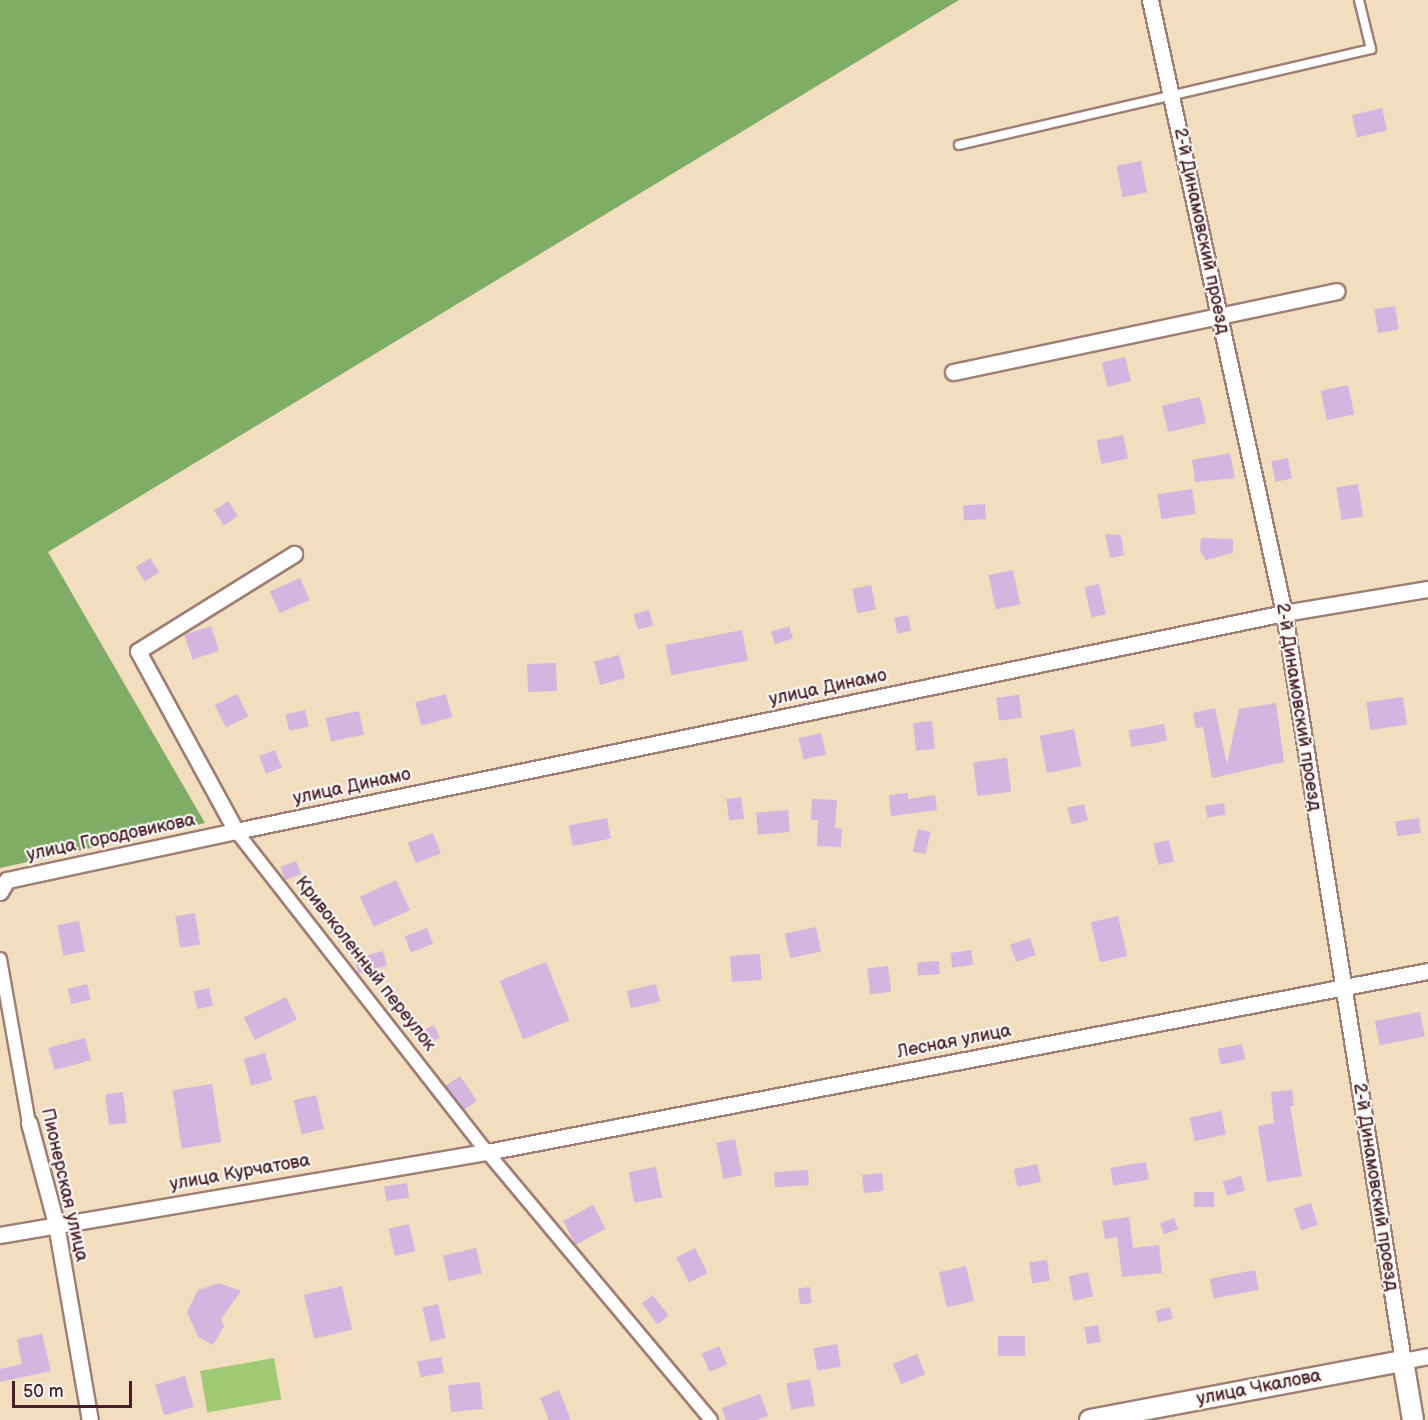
<!DOCTYPE html>
<meta charset="utf-8">
<style>
body{margin:0}
#map{position:relative;width:1428px;height:1420px;overflow:hidden;background:#f3ddbf;font-family:"Balsamiq Sans",sans-serif}
div>[style]{position:absolute}
[style*='--x']{left:calc(var(--x)*1px);top:calc(var(--y)*1px);width:calc(var(--w)*1px);rotate:calc(var(--a)*1deg)}
.green>*{inset:0;background:#a0c974;transform-origin:0 0}
.forest>*{inset:0;background:#80ad66}
.building>*{inset:0;background:#d5b5df;transform-origin:0 0}
.roads{filter:drop-shadow(2px 0 #9e7e75) drop-shadow(-2px 0 #9e7e75) drop-shadow(0 2px #9e7e75) drop-shadow(0 -2px #9e7e75)}
.service>*{height:8px;margin:-4px;padding:0 4px;transform-origin:4px;border-radius:4px;background:#fff}
.pedestrian>*{height:12px;margin:-6px;padding:0 6px;transform-origin:6px;border-radius:6px;background:#fff}
.minor>*{height:15px;margin:-7.5px;padding:0 7.5px;transform-origin:7.5px;border-radius:7.5px;background:#fff}
.tertiary>*{height:20px;margin:-10px;padding:0 10px;transform-origin:10px;border-radius:10px;background:#fff}
span{translate:-50% -50%;white-space:nowrap;text-align:center;line-height:1.15;-webkit-text-stroke:4.5px #f6f6f2;paint-order:stroke}
.street-label{font-size:18px;color:#4a1f2b}
.scale{position:absolute;left:12px;top:1381px;width:120px;height:27px;box-sizing:border-box;border:3px solid #4a1f2b;border-top:0;padding-left:8px;font-size:18px;line-height:21px;white-space:nowrap;color:#4a1f2b;-webkit-text-stroke:4px #f6f6f2;paint-order:stroke}
</style>
<div id="map">
<div class="green">
<i style="left:274px;top:1358px;width:42px;height:75px;rotate:80deg"></i>
</div>
<div class="forest">
<i style="clip-path:polygon(0 0,959px 0,48px 552px,205px 823px,0 868px)"></i>
</div>
<div class="building">
<i style="left:1382px;top:108px;width:23px;height:31px;rotate:77deg"></i>
<i style="left:1141px;top:161px;width:32px;height:25px;rotate:79deg"></i>
<i style="left:1395px;top:306px;width:24px;height:21px;rotate:81deg"></i>
<i style="left:1125px;top:357px;width:25px;height:24px;rotate:76deg"></i>
<i style="left:1348px;top:385px;width:30px;height:28px;rotate:78deg"></i>
<i style="left:1200px;top:397px;width:27px;height:39px;rotate:77deg"></i>
<i style="left:1123px;top:435px;width:24px;height:27px;rotate:78deg"></i>
<i style="clip-path:polygon(1230px 453px,1235px 478px,1195px 482px,1192px 460px)"></i>
<i style="left:1288px;top:458px;width:21px;height:17px;rotate:79deg"></i>
<i style="left:1358px;top:484px;width:33px;height:22px;rotate:81deg"></i>
<i style="left:1192px;top:489px;width:25px;height:35px;rotate:81deg"></i>
<i style="left:228px;top:501px;width:18px;height:17px;rotate:56deg"></i>
<i style="left:985px;top:504px;width:15px;height:22px;rotate:86deg"></i>
<i style="clip-path:polygon(1105px 534px,1121px 535px,1124px 555px,1110px 558px)"></i>
<i style="clip-path:polygon(1201px 538px,1233px 539px,1233px 553px,1206px 560px,1200px 551px)"></i>
<i style="left:150px;top:558px;width:17px;height:17px;rotate:57deg"></i>
<i style="left:1013px;top:570px;width:35px;height:25px;rotate:78deg"></i>
<i style="left:300px;top:578px;width:24px;height:33px;rotate:66deg"></i>
<i style="left:1099px;top:584px;width:31px;height:15px;rotate:77deg"></i>
<i style="left:871px;top:585px;width:25px;height:19px;rotate:78deg"></i>
<i style="left:649px;top:610px;width:16px;height:16px;rotate:75deg"></i>
<i style="left:908px;top:615px;width:16px;height:14px;rotate:79deg"></i>
<i style="left:211px;top:626px;width:26px;height:28px;rotate:72deg"></i>
<i style="left:789px;top:626px;width:13px;height:19px;rotate:72deg"></i>
<i style="left:742px;top:630px;width:31px;height:78px;rotate:79deg"></i>
<i style="left:619px;top:655px;width:24px;height:26px;rotate:75deg"></i>
<i style="left:556px;top:663px;width:28px;height:29px;rotate:88deg"></i>
<i style="left:237px;top:694px;width:25px;height:25px;rotate:63deg"></i>
<i style="left:446px;top:694px;width:24px;height:32px;rotate:75deg"></i>
<i style="left:1019px;top:695px;width:23px;height:23px;rotate:83deg"></i>
<i style="left:1403px;top:697px;width:28px;height:37px;rotate:82deg"></i>
<i style="clip-path:polygon(1276px 703px,1284px 762px,1212px 778px,1203px 727px,1196px 728px,1193px 713px,1215px 708px,1227px 764px,1239px 709px)"></i>
<i style="left:305px;top:710px;width:17px;height:20px;rotate:77deg"></i>
<i style="left:359px;top:711px;width:24px;height:34px;rotate:78deg"></i>
<i style="left:932px;top:721px;width:28px;height:19px;rotate:84deg"></i>
<i style="left:1164px;top:724px;width:17px;height:36px;rotate:80deg"></i>
<i style="left:1074px;top:729px;width:38px;height:35px;rotate:79deg"></i>
<i style="left:821px;top:733px;width:22px;height:23px;rotate:77deg"></i>
<i style="left:275px;top:750px;width:19px;height:17px;rotate:69deg"></i>
<i style="left:1007px;top:758px;width:34px;height:34px;rotate:83deg"></i>
<i style="clip-path:polygon(908px 793px,908px 799px,935px 795px,937px 810px,891px 816px,889px 795px)"></i>
<i style="left:741px;top:797px;width:22px;height:15px;rotate:82deg"></i>
<i style="clip-path:polygon(812px 799px,837px 800px,835px 828px,842px 829px,841px 847px,817px 846px,818px 820px,811px 820px)"></i>
<i style="left:1224px;top:803px;width:12px;height:19px;rotate:81deg"></i>
<i style="left:1084px;top:804px;width:17px;height:17px;rotate:77deg"></i>
<i style="left:788px;top:810px;width:22px;height:32px;rotate:85deg"></i>
<i style="left:607px;top:818px;width:21px;height:39px;rotate:79deg"></i>
<i style="left:1419px;top:818px;width:15px;height:24px;rotate:82deg"></i>
<i style="left:918px;top:829px;width:13px;height:23px;rotate:13deg"></i>
<i style="left:433px;top:833px;width:22px;height:27px;rotate:69deg"></i>
<i style="left:1169px;top:840px;width:22px;height:16px;rotate:77deg"></i>
<i style="left:296px;top:861px;width:14px;height:17px;rotate:69deg"></i>
<i style="left:396px;top:880px;width:33px;height:40px;rotate:65deg"></i>
<i style="left:195px;top:913px;width:32px;height:20px;rotate:81deg"></i>
<i style="left:1118px;top:916px;width:41px;height:28px;rotate:77deg"></i>
<i style="left:79px;top:921px;width:31px;height:22px;rotate:79deg"></i>
<i style="left:816px;top:927px;width:25px;height:32px;rotate:78deg"></i>
<i style="left:427px;top:928px;width:17px;height:24px;rotate:69deg"></i>
<i style="left:1030px;top:938px;width:18px;height:21px;rotate:71deg"></i>
<i style="left:971px;top:950px;width:15px;height:21px;rotate:82deg"></i>
<i style="left:383px;top:951px;width:15px;height:30px;rotate:74deg"></i>
<i style="left:760px;top:954px;width:26px;height:30px;rotate:86deg"></i>
<i style="left:939px;top:961px;width:13px;height:22px;rotate:86deg"></i>
<i style="left:546px;top:962px;width:63px;height:50px;rotate:68deg"></i>
<i style="left:888px;top:966px;width:26px;height:21px;rotate:83deg"></i>
<i style="left:87px;top:984px;width:16px;height:20px;rotate:76deg"></i>
<i style="left:656px;top:984px;width:18px;height:30px;rotate:77deg"></i>
<i style="left:209px;top:988px;width:18px;height:16px;rotate:77deg"></i>
<i style="left:286px;top:997px;width:25px;height:47px;rotate:64deg"></i>
<i style="left:1420px;top:1012px;width:25px;height:46px;rotate:79deg"></i>
<i style="left:434px;top:1025px;width:14px;height:16px;rotate:65deg"></i>
<i style="left:85px;top:1038px;width:23px;height:38px;rotate:75deg"></i>
<i style="left:1242px;top:1044px;width:16px;height:25px;rotate:79deg"></i>
<i style="left:265px;top:1053px;width:28px;height:22px;rotate:75deg"></i>
<i style="left:460px;top:1076px;width:30px;height:17px;rotate:56deg"></i>
<i style="left:212px;top:1084px;width:59px;height:40px;rotate:81deg"></i>
<i style="clip-path:polygon(1292px 1090px,1294px 1106px,1290px 1106px,1302px 1176px,1267px 1182px,1258px 1126px,1274px 1123px,1271px 1092px)"></i>
<i style="left:123px;top:1092px;width:31px;height:18px;rotate:83deg"></i>
<i style="left:316px;top:1095px;width:35px;height:23px;rotate:77deg"></i>
<i style="left:1221px;top:1111px;width:24px;height:32px;rotate:78deg"></i>
<i style="left:735px;top:1139px;width:37px;height:19px;rotate:79deg"></i>
<i style="left:1146px;top:1162px;width:18px;height:36px;rotate:81deg"></i>
<i style="left:1037px;top:1164px;width:18px;height:24px;rotate:77deg"></i>
<i style="left:656px;top:1167px;width:31px;height:28px;rotate:79deg"></i>
<i style="left:808px;top:1170px;width:15px;height:34px;rotate:86deg"></i>
<i style="left:882px;top:1173px;width:18px;height:20px;rotate:84deg"></i>
<i style="left:1241px;top:1176px;width:15px;height:19px;rotate:74deg"></i>
<i style="left:407px;top:1183px;width:15px;height:23px;rotate:82deg"></i>
<i style="left:1194px;top:1192px;width:20px;height:15px"></i>
<i style="left:1311px;top:1203px;width:23px;height:18px;rotate:72deg"></i>
<i style="left:593px;top:1205px;width:27px;height:34px;rotate:62deg"></i>
<i style="clip-path:polygon(1129px 1217px,1133px 1248px,1159px 1245px,1162px 1273px,1122px 1277px,1117px 1237px,1105px 1239px,1102px 1221px)"></i>
<i style="left:1174px;top:1218px;width:12px;height:15px;rotate:70deg"></i>
<i style="left:409px;top:1224px;width:28px;height:21px;rotate:77deg"></i>
<i style="left:476px;top:1248px;width:26px;height:34px;rotate:77deg"></i>
<i style="left:695px;top:1248px;width:28px;height:21px;rotate:63deg"></i>
<i style="left:1047px;top:1260px;width:21px;height:18px;rotate:82deg"></i>
<i style="left:966px;top:1266px;width:36px;height:28px;rotate:77deg"></i>
<i style="left:1255px;top:1270px;width:20px;height:46px;rotate:79deg"></i>
<i style="left:1088px;top:1272px;width:25px;height:20px;rotate:78deg"></i>
<i style="clip-path:polygon(219px 1283px,241px 1291px,221px 1319px,224px 1326px,213px 1345px,198px 1337px,187px 1312px,198px 1290px)"></i>
<i style="left:342px;top:1286px;width:45px;height:39px;rotate:77deg"></i>
<i style="left:810px;top:1287px;width:16px;height:12px;rotate:83deg"></i>
<i style="left:653px;top:1295px;width:26px;height:14px;rotate:53deg"></i>
<i style="left:438px;top:1304px;width:35px;height:16px;rotate:77deg"></i>
<i style="left:1170px;top:1307px;width:12px;height:15px;rotate:76deg"></i>
<i style="left:1098px;top:1325px;width:17px;height:14px;rotate:80deg"></i>
<i style="clip-path:polygon(42px 1334px,51px 1371px,0 1382px,0 1369px,22px 1364px,17px 1339px)"></i>
<i style="left:1025px;top:1336px;width:20px;height:27px;rotate:90deg"></i>
<i style="left:837px;top:1344px;width:23px;height:24px;rotate:80deg"></i>
<i style="left:719px;top:1346px;width:20px;height:19px;rotate:66deg"></i>
<i style="left:917px;top:1354px;width:22px;height:26px;rotate:68deg"></i>
<i style="left:441px;top:1357px;width:16px;height:24px;rotate:79deg"></i>
<i style="left:185px;top:1376px;width:32px;height:31px;rotate:74deg"></i>
<i style="left:810px;top:1379px;width:27px;height:24px;rotate:80deg"></i>
<i style="left:480px;top:1382px;width:27px;height:32px;rotate:84deg"></i>
<i style="clip-path:polygon(559px 1390px,571px 1420px,549px 1420px,540px 1398px)"></i>
<i style="clip-path:polygon(760px 1394px,768px 1416px,757px 1420px,726px 1420px,722px 1408px)"></i>
</div>
<div class="roads">
<div class="service">
<i style="--x:959;--y:145;--w:423;--a:-13.1"></i>
<i style="--x:1371;--y:49;--w:50;--a:-103.8"></i>
</div>
<div class="pedestrian">
<i style="--x:236;--y:831;--w:407;--a:52"></i>
<i style="--x:487;--y:1152;--w:349;--a:50.1"></i>
<i style="--x:0;--y:959;--w:167;--a:80"></i>
</div>
<div class="minor">
<i style="--x:1150;--y:0;--w:627;--a:77.67"></i>
<i style="--x:1284;--y:613;--w:757;--a:80.96"></i>
<i style="--x:1403;--y:1361;--w:25;--a:-11"></i>
<i style="--x:953;--y:372;--w:392;--a:-11.9"></i>
<i style="--x:236;--y:831;--w:205;--a:-118.6"></i>
<i style="--x:138;--y:651;--w:184;--a:-31.9"></i>
<i style="--x:0;--y:892;--w:14;--a:-60"></i>
<i style="--x:7;--y:880;--w:234;--a:-12.1"></i>
<i style="--x:236;--y:831;--w:1070;--a:-11.75"></i>
<i style="--x:1284;--y:613;--w:146;--a:-9.5"></i>
<i style="--x:29;--y:1123;--w:105;--a:75"></i>
<i style="--x:56;--y:1224;--w:199;--a:80.2"></i>
<i style="--x:0;--y:1235;--w:494;--a:-9.7"></i>
<i style="--x:487;--y:1152;--w:958;--a:-10.89"></i>
</div>
<div class="tertiary">
<i style="--x:1090;--y:1420;--w:319;--a:-10.7"></i>
<i style="--x:1403;--y:1361;--w:60;--a:80.4"></i>
</div>
</div>
<div class="street-label">
<span style="left:1201px;top:231px;rotate:78deg">2-й Динамовский проезд</span>
<span style="left:828px;top:688px;rotate:-12deg">улица Динамо</span>
<span style="left:1298px;top:707px;rotate:81deg">2-й Динамовский проезд</span>
<span style="left:352px;top:787px;rotate:-12deg">улица Динамо</span>
<span style="left:111px;top:838px;rotate:-12deg">улица Городовикова</span>
<span style="left:365px;top:964px;rotate:52deg">Кривоколенный переулок</span>
<span style="left:954px;top:1042px;rotate:-11deg">Лесная улица</span>
<span style="left:240px;top:1173px;rotate:-10deg">улица Курчатова</span>
<span style="left:64px;top:1185px;rotate:77deg">Пионерская улица</span>
<span style="left:1375px;top:1187px;rotate:81deg">2-й Динамовский проезд</span>
<span style="left:1259px;top:1388px;rotate:-11deg">улица Чкалова</span>
</div>
<div class="scale">50 m</div>
</div>
